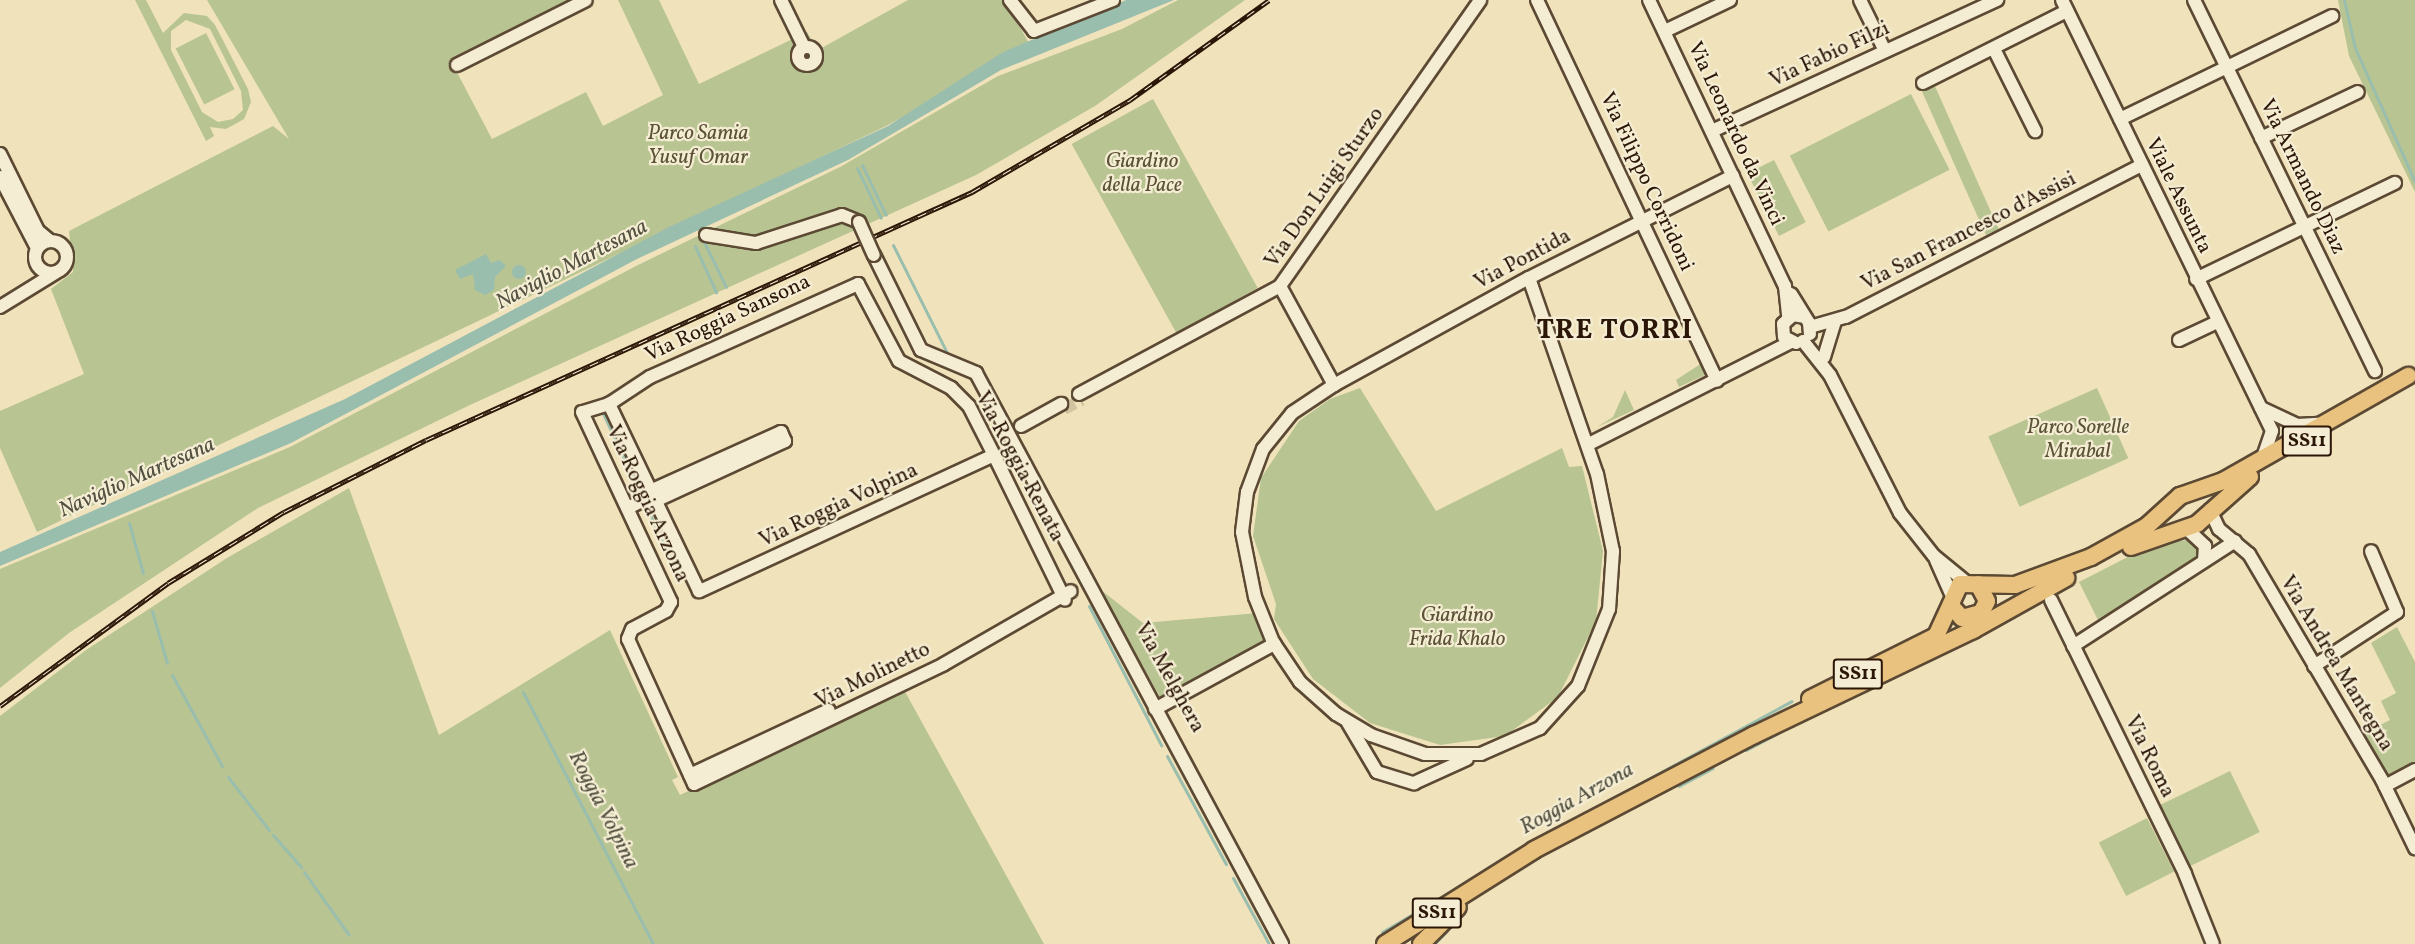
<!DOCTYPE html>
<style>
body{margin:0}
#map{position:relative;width:2415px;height:944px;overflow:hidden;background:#f0e3bb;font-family:Vollkorn,serif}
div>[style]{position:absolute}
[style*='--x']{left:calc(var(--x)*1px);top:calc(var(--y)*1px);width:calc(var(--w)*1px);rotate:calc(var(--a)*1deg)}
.green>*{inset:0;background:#b8c491;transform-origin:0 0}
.water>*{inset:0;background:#9abeae}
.round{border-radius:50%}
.stream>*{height:3px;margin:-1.5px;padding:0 1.5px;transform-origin:1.5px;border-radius:1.5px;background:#9abeae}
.minor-tunnel>*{height:12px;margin-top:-6px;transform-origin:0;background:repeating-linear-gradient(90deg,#d2c4a0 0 12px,transparent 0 18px)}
.roads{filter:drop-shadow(2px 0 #5c4934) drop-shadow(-2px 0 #5c4934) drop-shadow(0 2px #5c4934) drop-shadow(0 -2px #5c4934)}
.minor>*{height:12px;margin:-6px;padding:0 6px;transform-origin:6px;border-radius:6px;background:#f5edd3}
.minor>.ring{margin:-6px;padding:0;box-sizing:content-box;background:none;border:12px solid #f5edd3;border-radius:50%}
.major>*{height:16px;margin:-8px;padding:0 8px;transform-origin:8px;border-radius:8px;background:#e8c27e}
.rail>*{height:5px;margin-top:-2.5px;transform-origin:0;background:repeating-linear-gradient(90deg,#f5edd3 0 9px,#2b1607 0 18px);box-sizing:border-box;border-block:2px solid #2b1607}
.bridges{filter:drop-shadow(2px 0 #5c4934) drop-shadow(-2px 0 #5c4934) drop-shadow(0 2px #5c4934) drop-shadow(0 -2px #5c4934)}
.minor-bridge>*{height:12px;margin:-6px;padding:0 6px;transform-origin:6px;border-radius:6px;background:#f5edd3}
span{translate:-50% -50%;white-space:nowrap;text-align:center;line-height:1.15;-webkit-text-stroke:4.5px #f5edd3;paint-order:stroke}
.shield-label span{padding:2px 4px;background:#f5edd3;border:2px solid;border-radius:4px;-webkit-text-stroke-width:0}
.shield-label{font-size:20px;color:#2b1607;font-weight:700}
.street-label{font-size:21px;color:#2b1607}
.park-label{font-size:21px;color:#5c5337;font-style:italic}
.water-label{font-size:22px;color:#525141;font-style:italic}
.district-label{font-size:27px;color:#2b1607;font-weight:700;letter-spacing:1.5px}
</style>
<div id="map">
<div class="green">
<i style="clip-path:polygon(evenodd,135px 0,146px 0,163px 33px,184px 13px,207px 16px,215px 25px,248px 89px,251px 102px,244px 119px,226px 129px,210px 127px,214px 136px,206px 141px,135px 0,186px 20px,210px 29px,241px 91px,243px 110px,233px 119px,218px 122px,202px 112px,171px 50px,171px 31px,186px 20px)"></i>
<i style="clip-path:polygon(207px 0,569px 0,451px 61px,492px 139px,586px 92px,603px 126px,663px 95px,618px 0,659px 0,699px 84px,807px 32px,818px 50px,908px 0,1005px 0,1031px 47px,886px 126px,37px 532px,0 448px,0 411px,84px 374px,51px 289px,73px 272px,69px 231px,273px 126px,289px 139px)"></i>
<i style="clip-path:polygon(1178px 0,1245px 0,1095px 106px,976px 175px,470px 405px,258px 508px,69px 633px,0 688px,0 569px,290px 447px,638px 265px,840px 167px,998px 76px,1122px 29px)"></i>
<i style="clip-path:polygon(2338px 0,2415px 0,2415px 192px,2349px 56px)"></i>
<i style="left:206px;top:33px;width:63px;height:34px;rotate:63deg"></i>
<i style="left:1934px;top:84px;width:159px;height:14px;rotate:66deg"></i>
<i style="left:1911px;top:94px;width:85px;height:136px;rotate:63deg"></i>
<i style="left:1153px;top:99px;width:216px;height:93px;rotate:61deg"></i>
<i style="left:1774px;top:160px;width:70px;height:30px;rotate:63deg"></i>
<i style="clip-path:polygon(1702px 363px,1707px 374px,1679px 387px,1676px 380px)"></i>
<i style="clip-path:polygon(1360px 388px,1436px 511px,1562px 448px,1569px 467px,1582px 466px,1603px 551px,1596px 621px,1558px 697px,1505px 736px,1440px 745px,1370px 723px,1313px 679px,1274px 619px,1276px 604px,1253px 536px,1261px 478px,1299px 421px,1330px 399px)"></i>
<i style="left:2097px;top:388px;width:77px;height:119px;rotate:66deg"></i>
<i style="clip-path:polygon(1625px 390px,1634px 410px,1597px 427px,1613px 417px)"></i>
<i style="clip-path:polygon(349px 488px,439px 735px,610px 630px,678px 777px,672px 780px,680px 795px,903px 688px,1044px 944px,0 944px,0 716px,86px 650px,227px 558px)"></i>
<i style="clip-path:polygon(2191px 540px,2198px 547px,2196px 557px,2099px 622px,2079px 582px,2157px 542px)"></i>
<i style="clip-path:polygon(1101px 590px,1143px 623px,1258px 613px,1270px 640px,1161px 699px)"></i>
<i style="clip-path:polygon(2397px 627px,2415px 662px,2415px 766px,2385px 781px,2362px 734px,2390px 720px,2381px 701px,2396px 693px,2371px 643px)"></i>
<i style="left:2230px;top:771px;width:68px;height:80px;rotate:64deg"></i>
<i style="left:2147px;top:818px;width:60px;height:54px;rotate:63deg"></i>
</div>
<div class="water">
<i style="clip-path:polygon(1126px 0,1174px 0,1001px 70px,848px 160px,637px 259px,291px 443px,0 566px,0 552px,345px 399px,669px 227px,888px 126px,1003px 52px)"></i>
<i style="clip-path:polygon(486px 254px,491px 263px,500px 260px,506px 266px,495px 277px,494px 290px,485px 295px,475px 290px,473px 274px,460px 279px,455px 270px)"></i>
<i class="round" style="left:512px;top:265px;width:14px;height:14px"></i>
</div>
<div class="stream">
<i style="--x:2344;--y:0;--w:49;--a:77.1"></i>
<i style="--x:2355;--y:48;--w:147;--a:65.9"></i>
<i style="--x:862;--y:165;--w:55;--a:64.4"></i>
<i style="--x:857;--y:168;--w:55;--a:64.4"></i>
<i style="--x:704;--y:242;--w:50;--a:63.9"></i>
<i style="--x:893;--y:245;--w:121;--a:63.4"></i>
<i style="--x:695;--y:246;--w:51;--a:65.5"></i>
<i style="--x:602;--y:411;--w:90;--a:65.1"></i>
<i style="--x:647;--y:508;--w:75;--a:64.8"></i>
<i style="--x:129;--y:523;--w:52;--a:74.4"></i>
<i style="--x:1089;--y:606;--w:157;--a:62.6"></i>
<i style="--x:152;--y:611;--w:54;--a:73.9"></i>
<i style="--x:172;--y:675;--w:104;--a:61.2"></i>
<i style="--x:523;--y:692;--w:284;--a:62.7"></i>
<i style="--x:1746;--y:750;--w:38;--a:-28"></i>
<i style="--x:1167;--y:756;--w:123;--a:61.4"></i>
<i style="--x:228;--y:777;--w:67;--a:52.3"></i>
<i style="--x:1679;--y:786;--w:38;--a:-28"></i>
<i style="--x:1556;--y:829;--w:268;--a:-28.5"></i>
<i style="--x:273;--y:835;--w:43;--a:48.8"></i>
<i style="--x:304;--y:872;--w:77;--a:54.5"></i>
<i style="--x:1233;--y:878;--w:75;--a:61.4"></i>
<i style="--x:1382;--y:932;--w:111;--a:-30.3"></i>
<i style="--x:1434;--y:944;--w:18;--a:-45"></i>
</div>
<div class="minor-tunnel">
<i style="--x:1064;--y:409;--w:20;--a:-27"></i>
</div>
<div class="roads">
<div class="minor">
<i style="--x:781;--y:0;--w:52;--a:63.9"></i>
<i style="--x:1010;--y:0;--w:39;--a:52"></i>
<i style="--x:1034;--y:31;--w:85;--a:-21.4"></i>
<i style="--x:1537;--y:0;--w:421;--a:64.7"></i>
<i style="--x:1649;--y:0;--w:317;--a:64.6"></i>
<i style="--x:1785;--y:286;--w:31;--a:84"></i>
<i style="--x:1860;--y:0;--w:57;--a:63.9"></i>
<i style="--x:2062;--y:0;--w:479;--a:64"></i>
<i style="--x:2272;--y:431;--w:28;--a:109"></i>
<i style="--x:2194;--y:0;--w:413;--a:64"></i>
<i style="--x:1665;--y:31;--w:72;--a:-25.5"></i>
<i class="ring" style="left:798px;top:47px;width:6px;height:6px"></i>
<i style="--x:1994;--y:49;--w:92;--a:63.4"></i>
<i style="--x:457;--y:65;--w:144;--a:-26.7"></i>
<i style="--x:1923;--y:83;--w:161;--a:-26.6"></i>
<i style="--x:2120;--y:119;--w:236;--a:-25.9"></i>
<i style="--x:1712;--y:131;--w:314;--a:-24.7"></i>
<i style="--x:2261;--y:138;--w:107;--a:-25.4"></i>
<i style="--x:0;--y:154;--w:86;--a:63.7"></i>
<i style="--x:38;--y:231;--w:14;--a:39"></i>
<i style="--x:0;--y:177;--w:80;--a:62.5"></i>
<i style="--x:706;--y:235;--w:51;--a:9.1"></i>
<i style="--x:756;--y:243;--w:90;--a:-18"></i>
<i style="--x:842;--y:215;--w:18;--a:22"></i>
<i class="ring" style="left:35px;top:241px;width:20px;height:20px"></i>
<i style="--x:874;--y:255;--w:106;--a:63.7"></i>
<i style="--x:921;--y:350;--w:60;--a:22.7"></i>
<i style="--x:976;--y:373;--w:648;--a:61.81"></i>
<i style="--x:1529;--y:278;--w:207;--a:70.9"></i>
<i style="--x:1597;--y:474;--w:79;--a:78.3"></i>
<i style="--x:1613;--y:551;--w:58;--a:93.9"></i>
<i style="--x:1609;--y:609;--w:83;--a:111.9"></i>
<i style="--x:1578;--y:686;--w:57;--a:132.1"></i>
<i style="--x:1540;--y:728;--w:64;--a:156.2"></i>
<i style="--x:1481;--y:754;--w:56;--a:180"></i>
<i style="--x:1425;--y:754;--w:57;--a:-160.6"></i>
<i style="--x:1371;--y:735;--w:41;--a:-149"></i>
<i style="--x:1336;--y:714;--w:48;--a:-138.4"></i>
<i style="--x:1300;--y:682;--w:48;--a:-124"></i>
<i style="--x:1273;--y:642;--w:48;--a:-111.8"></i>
<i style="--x:1255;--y:597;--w:66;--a:-101.3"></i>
<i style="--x:1242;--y:532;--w:40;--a:-82.9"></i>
<i style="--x:1247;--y:492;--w:46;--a:-69.6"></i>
<i style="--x:1263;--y:449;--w:46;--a:-51.1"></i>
<i style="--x:1292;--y:413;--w:50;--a:-33.7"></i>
<i style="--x:1334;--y:385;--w:222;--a:-28.8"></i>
<i style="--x:1529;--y:278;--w:228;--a:-26.6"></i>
<i style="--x:2196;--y:279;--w:221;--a:-25.8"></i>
<i style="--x:1280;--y:286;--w:113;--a:61.4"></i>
<i style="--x:1791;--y:294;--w:34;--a:58"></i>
<i style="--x:1809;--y:323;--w:11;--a:85"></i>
<i style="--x:0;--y:307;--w:65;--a:-31.7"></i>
<i style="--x:1810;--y:327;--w:37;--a:-16"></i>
<i style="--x:1846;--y:317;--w:333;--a:-27.2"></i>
<i style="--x:2179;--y:340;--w:42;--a:-25.3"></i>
<i style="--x:1803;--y:341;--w:43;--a:51.5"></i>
<i style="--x:1830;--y:375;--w:155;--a:63.1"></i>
<i style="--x:1900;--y:513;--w:55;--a:51.7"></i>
<i style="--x:1934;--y:556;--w:41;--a:39.1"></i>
<i style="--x:1796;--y:343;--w:13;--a:-153"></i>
<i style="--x:1784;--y:337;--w:13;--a:-94"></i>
<i style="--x:1783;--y:324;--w:13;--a:-42"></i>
<i style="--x:1793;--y:315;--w:11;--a:10"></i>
<i style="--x:1824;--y:357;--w:38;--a:-73"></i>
<i style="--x:1079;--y:394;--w:228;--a:-28.2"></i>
<i style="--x:1280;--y:286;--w:349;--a:-55"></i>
<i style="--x:609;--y:404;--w:28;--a:163"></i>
<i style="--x:582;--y:412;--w:210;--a:64.9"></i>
<i style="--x:671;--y:602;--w:10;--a:119"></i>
<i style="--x:666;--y:611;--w:38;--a:152"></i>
<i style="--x:632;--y:629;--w:11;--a:112"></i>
<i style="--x:628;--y:639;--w:159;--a:65.5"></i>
<i style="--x:694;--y:784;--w:277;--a:-25.6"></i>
<i style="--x:944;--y:664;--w:146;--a:-29.9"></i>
<i style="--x:2261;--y:408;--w:40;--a:25"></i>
<i style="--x:2297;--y:425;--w:22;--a:-3"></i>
<i style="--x:1021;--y:426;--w:46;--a:-28.8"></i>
<i style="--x:1589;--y:444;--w:226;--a:-26.8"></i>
<i style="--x:994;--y:455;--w:325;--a:155.2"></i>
<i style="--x:699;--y:591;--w:208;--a:-115.7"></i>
<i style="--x:609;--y:404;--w:49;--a:-33.4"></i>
<i style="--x:650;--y:377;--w:228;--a:-24.1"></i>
<i style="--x:858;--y:284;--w:87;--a:62"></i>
<i style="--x:899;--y:361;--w:59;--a:27.4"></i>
<i style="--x:951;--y:388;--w:25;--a:45"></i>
<i style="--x:969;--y:406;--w:55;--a:63"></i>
<i style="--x:994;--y:455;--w:161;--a:63.9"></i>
<i style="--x:648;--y:492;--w:146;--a:-24.3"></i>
<i style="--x:781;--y:432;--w:10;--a:66"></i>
<i style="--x:785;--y:441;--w:145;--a:155.2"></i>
<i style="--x:628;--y:508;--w:25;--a:-27"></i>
<i style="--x:2210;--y:510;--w:21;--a:65"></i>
<i style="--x:2219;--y:529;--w:39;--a:40"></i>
<i style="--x:2249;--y:554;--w:262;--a:59.5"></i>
<i style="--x:2382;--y:780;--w:76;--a:64.1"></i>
<i style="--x:2187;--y:529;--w:25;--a:43"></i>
<i style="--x:2205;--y:546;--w:15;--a:94"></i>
<i style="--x:1936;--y:560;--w:37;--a:66"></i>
<i style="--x:2051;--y:600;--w:305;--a:63.9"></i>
<i style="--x:2185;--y:874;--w:75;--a:68.2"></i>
<i style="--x:2073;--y:646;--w:193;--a:-32.9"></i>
<i style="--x:2314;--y:666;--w:99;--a:-33"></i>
<i style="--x:2397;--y:612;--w:66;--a:-113.1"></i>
<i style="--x:1155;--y:709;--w:136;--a:-28.6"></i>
<i style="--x:1348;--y:723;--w:57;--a:59.4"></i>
<i style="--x:1377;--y:772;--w:39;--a:17"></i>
<i style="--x:1414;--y:783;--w:58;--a:-24.4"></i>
<i style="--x:690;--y:775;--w:153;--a:-25.1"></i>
<i style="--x:2385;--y:786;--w:34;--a:-28"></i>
</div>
<div class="major">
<i style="--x:2131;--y:547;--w:70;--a:-19.2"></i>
<i style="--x:2197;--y:524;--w:71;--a:-41.6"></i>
<i style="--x:1951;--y:606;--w:16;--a:47"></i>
<i style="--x:1962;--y:618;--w:20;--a:-15"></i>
<i style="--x:1981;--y:613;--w:13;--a:-63"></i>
<i style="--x:1987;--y:601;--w:19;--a:-118"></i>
<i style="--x:1810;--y:699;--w:141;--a:-26.6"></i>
<i style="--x:1936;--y:636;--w:57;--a:-65.2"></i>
<i style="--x:1960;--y:584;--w:55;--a:1"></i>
<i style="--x:2015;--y:585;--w:81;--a:-20.2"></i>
<i style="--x:2091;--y:557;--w:64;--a:-29"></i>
<i style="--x:2147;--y:526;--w:45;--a:-42.3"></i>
<i style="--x:2180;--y:496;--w:46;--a:-19.2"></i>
<i style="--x:2223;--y:481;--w:213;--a:-29.6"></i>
<i style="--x:1385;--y:944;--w:176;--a:-32.2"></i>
<i style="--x:1534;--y:850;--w:248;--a:-27.6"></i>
<i style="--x:1754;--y:735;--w:243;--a:-25.6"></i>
<i style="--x:1973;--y:630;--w:107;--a:-29.2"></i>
<i style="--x:1421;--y:944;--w:52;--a:-45"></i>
</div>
</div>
<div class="rail">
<i style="--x:0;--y:706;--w:208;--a:-36.2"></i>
<i style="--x:168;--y:583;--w:136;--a:-31.5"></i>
<i style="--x:284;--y:512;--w:159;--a:-26.9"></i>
<i style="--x:426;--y:440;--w:600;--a:-24.43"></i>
<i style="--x:972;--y:192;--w:183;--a:-30.2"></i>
<i style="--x:1130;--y:100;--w:171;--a:-35.7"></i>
</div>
<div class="bridges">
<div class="minor-bridge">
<i style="--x:859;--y:222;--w:36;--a:66"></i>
</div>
</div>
<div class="shield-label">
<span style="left:2307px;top:441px">SS11</span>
<span style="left:1858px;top:674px">SS11</span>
<span style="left:1437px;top:913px">SS11</span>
</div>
<div class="street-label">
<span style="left:1830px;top:55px;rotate:-25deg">Via Fabio Filzi</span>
<span style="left:1735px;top:134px;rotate:65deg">Via Leonardo da Vinci</span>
<span style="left:2302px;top:177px;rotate:64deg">Via Armando Diaz</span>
<span style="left:1646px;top:182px;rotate:65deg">Via Filippo Corridoni</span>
<span style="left:1325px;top:188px;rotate:-55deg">Via Don Luigi Sturzo</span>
<span style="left:2178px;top:196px;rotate:64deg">Viale Assunta</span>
<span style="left:1969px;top:232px;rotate:-27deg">Via San Francesco d'Assisi</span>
<span style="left:1523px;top:260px;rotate:-28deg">Via Pontida</span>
<span style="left:728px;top:319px;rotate:-25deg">Via Roggia Sansona</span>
<span style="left:1019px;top:467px;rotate:62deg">Via Roggia Renata</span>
<span style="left:647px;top:504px;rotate:65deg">Via Roggia Arzona</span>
<span style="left:839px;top:506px;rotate:-25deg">Via Roggia Volpina</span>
<span style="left:2336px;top:664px;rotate:59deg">Via Andrea Mantegna</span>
<span style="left:873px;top:676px;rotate:-26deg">Via Molinetto</span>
<span style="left:1169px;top:678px;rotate:61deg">Via Melghera</span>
<span style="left:2149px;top:757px;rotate:64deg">Via Roma</span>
</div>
<div class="park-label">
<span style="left:698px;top:146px">Parco Samia<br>Yusuf Omar</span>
<span style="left:1142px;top:174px">Giardino<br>della Pace</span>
<span style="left:2078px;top:440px">Parco Sorelle<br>Mirabal</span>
<span style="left:1457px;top:628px">Giardino<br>Frida Khalo</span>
</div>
<div class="water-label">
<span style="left:572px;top:265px;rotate:-28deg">Naviglio Martesana</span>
<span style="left:137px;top:478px;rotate:-24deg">Naviglio Martesana</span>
<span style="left:1577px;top:799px;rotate:-29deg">Roggia Arzona</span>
<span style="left:603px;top:810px;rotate:63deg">Roggia Volpina</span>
</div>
<div class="district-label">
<span style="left:1615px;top:332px">TRE TORRI</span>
</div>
</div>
